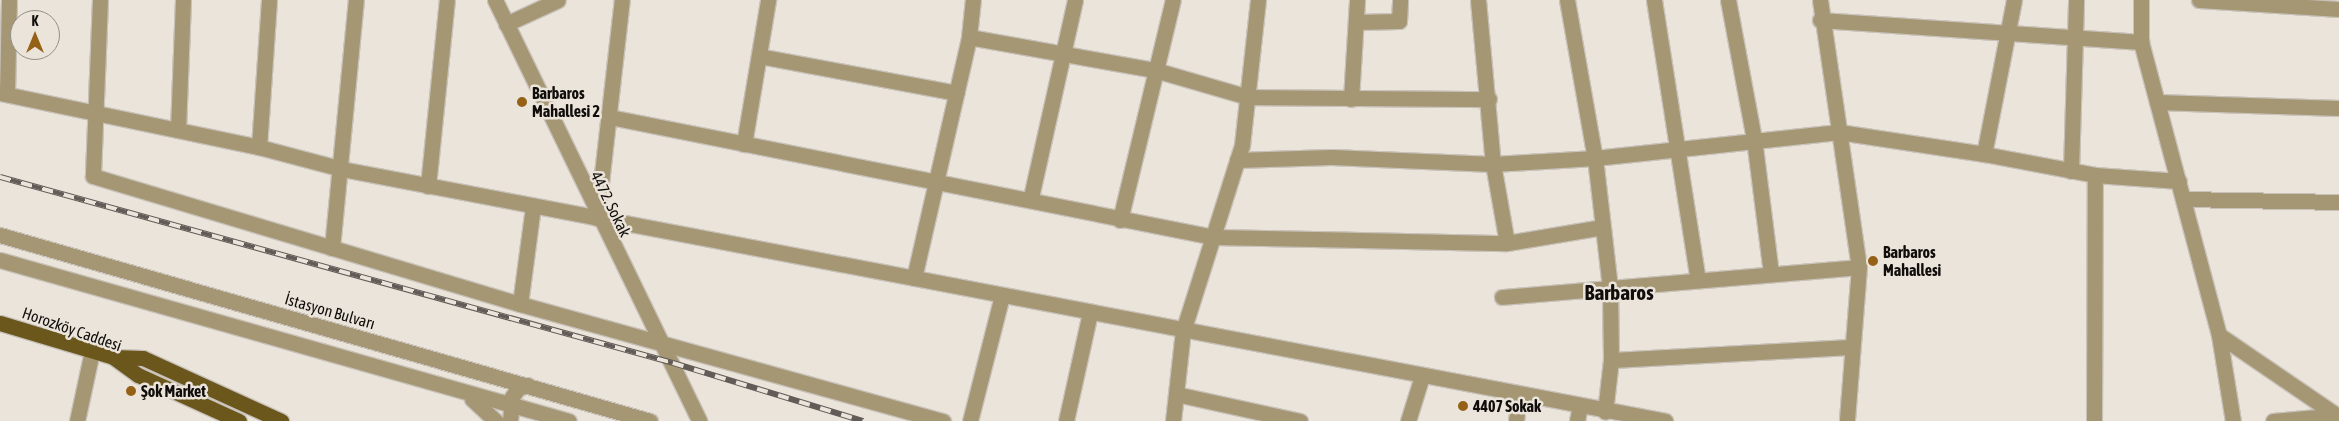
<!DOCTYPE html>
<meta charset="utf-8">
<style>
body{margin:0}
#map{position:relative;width:2339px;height:421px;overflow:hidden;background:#ebe4db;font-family:"Asap Condensed",sans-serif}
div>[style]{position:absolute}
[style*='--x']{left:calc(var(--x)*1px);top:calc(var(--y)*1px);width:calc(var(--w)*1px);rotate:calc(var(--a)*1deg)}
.roads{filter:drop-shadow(1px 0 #c8c2ba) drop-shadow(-1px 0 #c8c2ba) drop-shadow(0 1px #c8c2ba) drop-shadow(0 -1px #c8c2ba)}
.minor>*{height:15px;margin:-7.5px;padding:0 7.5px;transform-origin:7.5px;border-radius:7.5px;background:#a59773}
.major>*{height:15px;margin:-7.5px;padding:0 7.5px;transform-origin:7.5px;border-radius:7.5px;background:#6b561c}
.rail>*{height:5.5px;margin-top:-2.75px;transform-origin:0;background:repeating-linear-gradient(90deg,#ebe4db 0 11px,#615c57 0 22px);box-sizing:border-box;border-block:1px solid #615c57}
.dots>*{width:14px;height:14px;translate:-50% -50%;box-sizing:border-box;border:2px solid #ebe4db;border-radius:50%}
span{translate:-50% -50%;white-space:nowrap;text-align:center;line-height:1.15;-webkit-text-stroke:5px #ebe4db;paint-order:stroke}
.poi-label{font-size:16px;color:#100d0a;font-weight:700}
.left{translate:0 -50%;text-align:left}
.street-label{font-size:16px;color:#100d0a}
.district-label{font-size:21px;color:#100d0a;font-weight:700}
.north{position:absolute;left:10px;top:10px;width:50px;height:50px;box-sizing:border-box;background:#ebe4db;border:1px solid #938e87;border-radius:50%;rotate:0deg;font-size:14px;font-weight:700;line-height:20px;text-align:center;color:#100d0a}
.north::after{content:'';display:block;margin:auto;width:18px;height:22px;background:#956116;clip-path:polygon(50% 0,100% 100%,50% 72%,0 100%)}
</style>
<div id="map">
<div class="roads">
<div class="minor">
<i style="--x:100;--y:0;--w:176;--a:92.3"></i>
<i style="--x:93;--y:176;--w:446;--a:16.7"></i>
<i style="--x:520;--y:304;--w:439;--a:15.5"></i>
<i style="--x:495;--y:0;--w:468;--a:64.1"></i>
<i style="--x:1478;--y:0;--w:165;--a:84.8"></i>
<i style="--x:1493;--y:164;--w:80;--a:80"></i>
<i style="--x:1567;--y:0;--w:160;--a:80"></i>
<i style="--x:1595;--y:158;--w:130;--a:83.4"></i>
<i style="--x:1610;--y:287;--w:73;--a:89.2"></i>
<i style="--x:1611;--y:360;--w:52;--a:96.6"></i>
<i style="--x:1654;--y:0;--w:283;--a:81.1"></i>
<i style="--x:1728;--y:0;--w:141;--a:79.4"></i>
<i style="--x:1754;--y:139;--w:136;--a:82.8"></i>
<i style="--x:1820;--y:0;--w:270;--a:81.7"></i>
<i style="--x:1859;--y:267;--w:154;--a:94.5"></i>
<i style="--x:2014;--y:0;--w:157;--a:101"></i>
<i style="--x:1984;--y:154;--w:113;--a:10.7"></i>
<i style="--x:2095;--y:175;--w:84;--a:4.1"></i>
<i style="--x:2141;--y:0;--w:42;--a:90"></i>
<i style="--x:2141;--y:42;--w:303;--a:75.1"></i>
<i style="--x:2219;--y:335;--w:87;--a:80.8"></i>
<i style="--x:2199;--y:0;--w:140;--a:3.7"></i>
<i style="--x:1820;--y:20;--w:322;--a:3.9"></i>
<i style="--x:1356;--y:22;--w:43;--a:-1.3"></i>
<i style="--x:1399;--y:21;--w:21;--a:-87"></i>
<i style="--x:506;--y:24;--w:57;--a:-24.8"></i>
<i style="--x:969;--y:37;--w:189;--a:10.1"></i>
<i style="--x:1155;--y:70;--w:97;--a:16.2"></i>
<i style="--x:1248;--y:97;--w:241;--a:0.5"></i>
<i style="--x:759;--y:56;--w:201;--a:10.6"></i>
<i style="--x:0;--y:93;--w:265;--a:11.8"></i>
<i style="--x:259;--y:147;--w:86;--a:14.8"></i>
<i style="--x:342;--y:169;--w:1347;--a:10.78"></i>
<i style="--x:7;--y:94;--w:94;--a:-88.8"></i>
<i style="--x:1351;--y:99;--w:99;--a:-86.5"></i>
<i style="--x:2157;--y:102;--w:182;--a:1.9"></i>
<i style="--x:610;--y:117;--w:616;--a:11.24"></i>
<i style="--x:1214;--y:237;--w:293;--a:1.2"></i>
<i style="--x:1507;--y:243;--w:97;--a:-9.5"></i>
<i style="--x:178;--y:130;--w:130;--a:-87.8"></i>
<i style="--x:744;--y:144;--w:146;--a:-80.5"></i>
<i style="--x:259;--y:147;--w:147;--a:-86.1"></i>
<i style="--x:1237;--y:160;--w:94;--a:-1.8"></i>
<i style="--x:1331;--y:157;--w:162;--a:2.5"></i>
<i style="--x:1493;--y:164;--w:102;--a:-3.4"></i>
<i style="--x:1595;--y:158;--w:245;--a:-6.1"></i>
<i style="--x:1839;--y:132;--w:147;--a:8.6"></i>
<i style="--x:2071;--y:171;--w:171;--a:-88.3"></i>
<i style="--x:428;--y:186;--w:187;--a:-84.2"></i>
<i style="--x:1031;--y:197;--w:202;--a:-77.4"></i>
<i style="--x:2184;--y:199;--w:155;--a:1.1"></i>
<i style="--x:597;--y:218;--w:219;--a:-83.5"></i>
<i style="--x:1120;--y:220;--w:226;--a:-76.5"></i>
<i style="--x:0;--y:235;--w:676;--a:15.97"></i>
<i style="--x:332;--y:248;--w:249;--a:-84.5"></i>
<i style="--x:0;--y:260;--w:591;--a:15.8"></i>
<i style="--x:914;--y:278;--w:247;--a:-77.1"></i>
<i style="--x:969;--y:37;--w:37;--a:-84"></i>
<i style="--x:1502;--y:297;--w:358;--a:-4.8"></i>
<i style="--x:520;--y:304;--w:99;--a:-82.4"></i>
<i style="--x:2219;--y:335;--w:145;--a:34.3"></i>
<i style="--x:1611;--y:360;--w:241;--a:-3.1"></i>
<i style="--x:1176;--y:394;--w:127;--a:12.3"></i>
<i style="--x:472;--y:399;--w:33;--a:43"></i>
<i style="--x:77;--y:421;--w:72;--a:-77.9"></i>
<i style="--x:510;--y:421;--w:24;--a:-85"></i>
<i style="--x:512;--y:397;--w:11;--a:-56"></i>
<i style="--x:518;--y:388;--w:10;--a:-17"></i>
<i style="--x:970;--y:421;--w:130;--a:-75.7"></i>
<i style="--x:1066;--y:421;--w:111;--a:-77.5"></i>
<i style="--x:1173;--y:421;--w:91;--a:-83.7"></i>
<i style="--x:1183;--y:331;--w:195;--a:-72.4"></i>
<i style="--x:1242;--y:145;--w:146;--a:-83.7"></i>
<i style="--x:1408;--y:421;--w:47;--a:-72.7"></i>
<i style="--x:1516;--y:421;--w:26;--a:-83"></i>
<i style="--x:1577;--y:421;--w:16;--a:-79"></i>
<i style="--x:2094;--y:421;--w:246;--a:-89.8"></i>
<i style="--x:2273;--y:421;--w:66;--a:-5.2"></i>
</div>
<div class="major">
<i style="--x:0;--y:323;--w:118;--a:16.7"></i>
<i style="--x:113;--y:357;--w:31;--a:36"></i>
<i style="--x:138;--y:375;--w:111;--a:24.5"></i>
<i style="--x:113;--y:357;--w:30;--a:2"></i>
<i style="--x:143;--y:358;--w:152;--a:24.5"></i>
</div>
</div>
<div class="rail">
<i style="--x:0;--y:177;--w:698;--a:15.45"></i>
<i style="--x:673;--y:363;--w:199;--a:17"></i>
</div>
<div class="dots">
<i style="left:522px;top:102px;background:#956116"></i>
<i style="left:1873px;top:261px;background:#956116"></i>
<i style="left:131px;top:391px;background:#956116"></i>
<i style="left:1463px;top:406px;background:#956116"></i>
</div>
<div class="poi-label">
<span class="left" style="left:532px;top:102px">Barbaros<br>Mahallesi 2</span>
<span class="left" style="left:1883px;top:261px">Barbaros<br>Mahallesi</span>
<span class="left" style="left:141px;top:391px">Şok Market</span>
<span class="left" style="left:1473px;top:406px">4407 Sokak</span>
</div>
<div class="street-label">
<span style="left:611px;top:204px;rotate:64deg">4472. Sokak</span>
<span style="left:330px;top:311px;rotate:16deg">İstasyon Bulvarı</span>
<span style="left:72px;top:329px;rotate:19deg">Horozköy Caddesi</span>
</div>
<div class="district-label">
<span style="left:1619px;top:292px">Barbaros</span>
</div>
<div class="north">K</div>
</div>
